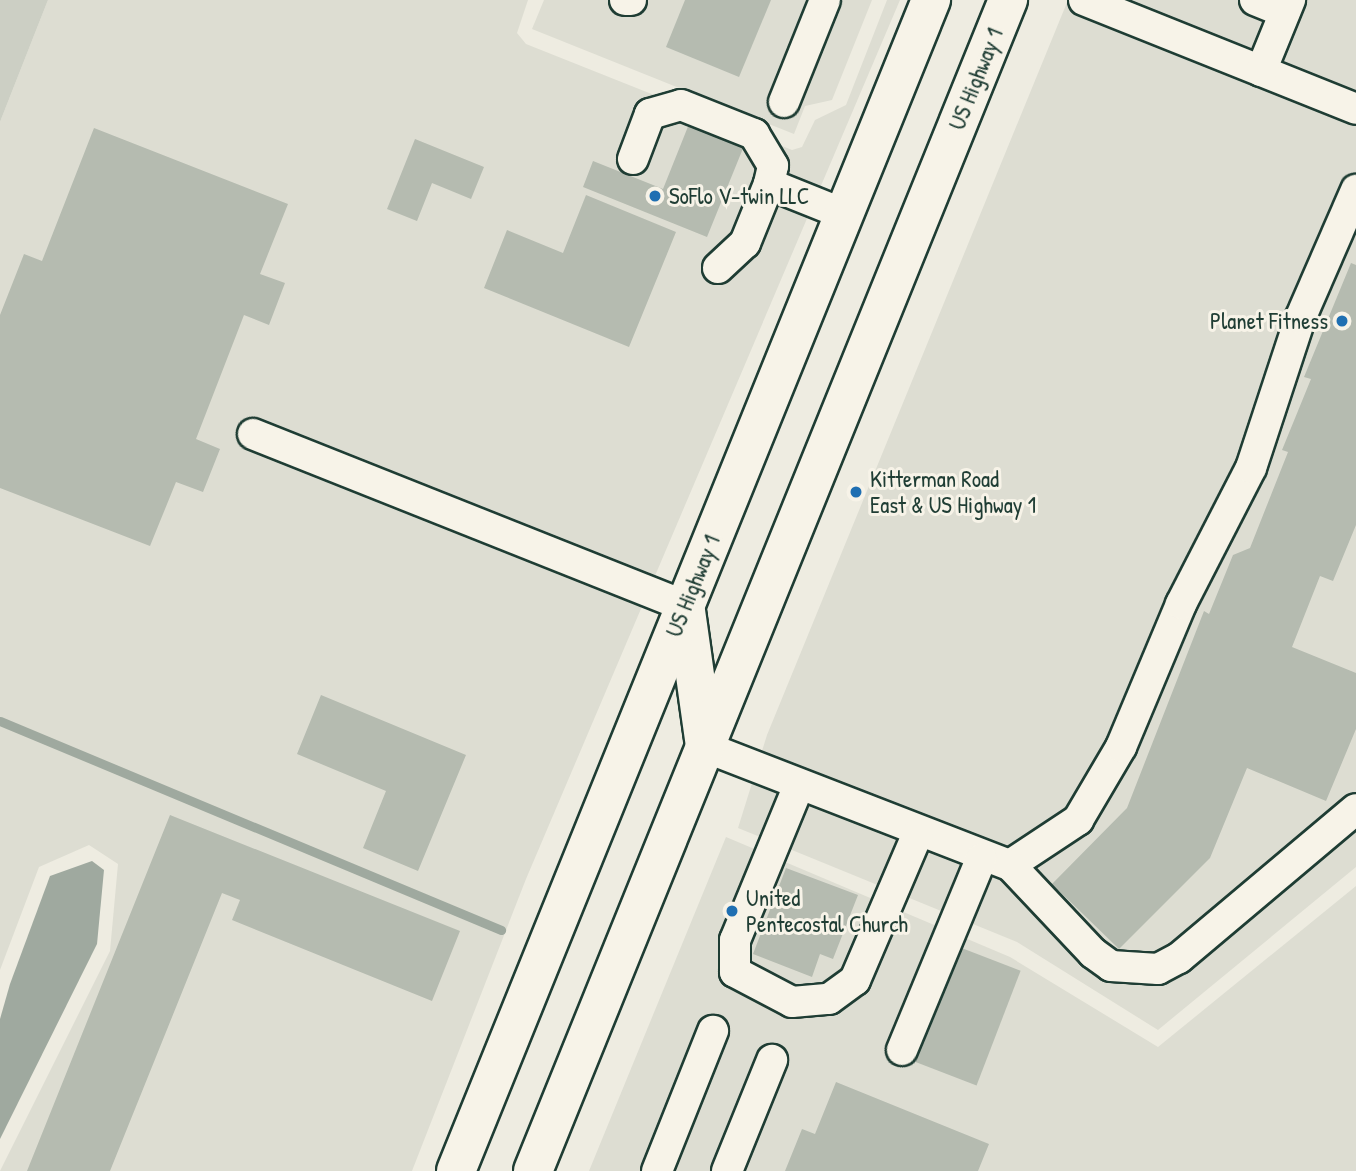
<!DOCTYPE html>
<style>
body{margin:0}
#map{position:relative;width:1356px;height:1171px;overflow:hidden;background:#eeece1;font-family:"Patrick Hand",sans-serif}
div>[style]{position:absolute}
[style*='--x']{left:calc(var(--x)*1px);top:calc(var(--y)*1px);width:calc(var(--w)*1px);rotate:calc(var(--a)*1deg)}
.built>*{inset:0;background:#ddddd2}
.green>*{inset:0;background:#cccfc4}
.water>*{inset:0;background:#9fa99f}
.stream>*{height:9px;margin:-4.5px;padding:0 4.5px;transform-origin:4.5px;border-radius:4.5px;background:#9fa99f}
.building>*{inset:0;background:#b5bbb0;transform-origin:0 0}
.roads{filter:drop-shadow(2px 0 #1f3d34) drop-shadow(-2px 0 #1f3d34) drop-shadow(0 2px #1f3d34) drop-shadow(0 -2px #1f3d34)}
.minor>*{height:30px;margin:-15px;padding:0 15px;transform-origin:15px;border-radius:15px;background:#f7f3e8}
.major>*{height:38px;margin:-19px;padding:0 19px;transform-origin:19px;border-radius:19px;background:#f7f3e8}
.dots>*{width:19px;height:19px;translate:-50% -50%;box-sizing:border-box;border:4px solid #f7f3e8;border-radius:50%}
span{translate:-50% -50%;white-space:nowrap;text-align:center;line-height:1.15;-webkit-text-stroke:6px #f7f3e8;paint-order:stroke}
.street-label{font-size:23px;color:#1f3d34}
.poi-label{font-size:23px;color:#1f3d34}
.left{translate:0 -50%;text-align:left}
.right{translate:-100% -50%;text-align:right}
</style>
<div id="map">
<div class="built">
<i style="clip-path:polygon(48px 0,528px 0,517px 33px,526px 44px,792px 150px,802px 147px,815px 120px,846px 105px,887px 0,900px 0,526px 879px,412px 1171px,0 1171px,110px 951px,118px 864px,89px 845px,39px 867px,0 970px,0 122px)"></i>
<i style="clip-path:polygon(544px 0,872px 0,832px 100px,805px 106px,794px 134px,532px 29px)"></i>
<i style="clip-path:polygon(1068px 0,1356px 0,1356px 867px,1158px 1030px,1017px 942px,738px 828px,767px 735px)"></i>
<i style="clip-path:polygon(726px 837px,1010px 957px,1158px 1047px,1356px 886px,1356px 1171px,589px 1171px)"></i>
</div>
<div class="green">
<i style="clip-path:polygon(0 0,48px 0,0 122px)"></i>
</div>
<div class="water">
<i style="clip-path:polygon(92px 861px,104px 870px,97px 944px,0 1139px,0 1019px,10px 984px,50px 876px)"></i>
</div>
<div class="stream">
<i style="--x:0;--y:721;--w:543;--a:22.64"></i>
</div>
<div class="building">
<i style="clip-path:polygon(685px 0,771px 0,739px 77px,666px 47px)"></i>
<i style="clip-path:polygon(691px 119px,746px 141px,707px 237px,583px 187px,593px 161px,663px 189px)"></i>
<i style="clip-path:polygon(94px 128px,288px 204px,260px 274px,285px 283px,269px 325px,244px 315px,196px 439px,220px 449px,203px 492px,176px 482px,150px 546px,0 488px,0 315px,24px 254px,42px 261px)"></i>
<i style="clip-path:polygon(415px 139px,484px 167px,471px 199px,432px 183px,417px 221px,387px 209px)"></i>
<i style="clip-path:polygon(586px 195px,676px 232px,629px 347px,484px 288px,507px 230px,563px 253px)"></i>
<i style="clip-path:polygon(1351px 263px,1356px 265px,1356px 525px,1333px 581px,1320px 576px,1292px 647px,1356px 673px,1356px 729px,1326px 801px,1247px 768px,1210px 858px,1119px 949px,1052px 884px,1127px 808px,1204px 611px,1209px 614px,1233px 555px,1250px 548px,1288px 452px,1282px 450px,1311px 379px,1304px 377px)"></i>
<i style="clip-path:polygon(321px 695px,466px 755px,418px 871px,363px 848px,386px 791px,297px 754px)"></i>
<i style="clip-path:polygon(170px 815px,460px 931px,432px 1001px,232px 920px,240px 900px,222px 893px,110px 1171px,27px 1171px)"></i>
<i style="clip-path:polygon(786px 868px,858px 895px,833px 959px,820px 954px,812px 977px,753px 954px)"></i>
<i style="left:959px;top:947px;width:66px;height:123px;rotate:21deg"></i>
<i style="clip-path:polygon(836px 1082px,989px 1144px,978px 1171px,785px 1171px,802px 1129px,815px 1134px)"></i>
</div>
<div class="roads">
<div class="minor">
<i style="--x:625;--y:0;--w:6;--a:0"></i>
<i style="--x:1084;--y:0;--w:293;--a:21.8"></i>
<i style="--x:1255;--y:0;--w:32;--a:22"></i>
<i style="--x:1261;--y:71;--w:77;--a:-67.8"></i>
<i style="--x:784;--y:102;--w:110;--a:-68.1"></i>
<i style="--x:633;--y:159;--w:48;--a:-69.3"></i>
<i style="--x:650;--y:114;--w:32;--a:-16"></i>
<i style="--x:681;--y:105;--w:79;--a:21.7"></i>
<i style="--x:754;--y:134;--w:37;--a:59"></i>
<i style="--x:773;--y:166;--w:18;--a:103"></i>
<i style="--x:718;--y:268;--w:37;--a:-43"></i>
<i style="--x:745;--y:243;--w:64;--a:-67.9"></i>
<i style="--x:769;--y:184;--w:81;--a:21.8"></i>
<i style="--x:253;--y:434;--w:465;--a:21.7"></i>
<i style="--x:705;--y:747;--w:327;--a:21.2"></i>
<i style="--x:1010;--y:865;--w:82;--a:-33.5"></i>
<i style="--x:1078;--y:820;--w:85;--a:-59.5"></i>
<i style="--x:1121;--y:747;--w:155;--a:-67.2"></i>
<i style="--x:1181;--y:604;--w:153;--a:-62.8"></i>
<i style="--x:1251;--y:468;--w:157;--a:-71.8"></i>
<i style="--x:1300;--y:319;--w:141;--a:-66.5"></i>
<i style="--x:799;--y:785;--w:168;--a:112.4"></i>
<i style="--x:735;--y:940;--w:32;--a:90"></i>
<i style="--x:735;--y:972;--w:64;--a:27.8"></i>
<i style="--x:792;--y:1002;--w:37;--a:-5"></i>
<i style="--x:829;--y:999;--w:32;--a:-36"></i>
<i style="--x:855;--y:980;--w:160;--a:-66.8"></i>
<i style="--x:1010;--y:865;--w:121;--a:46.7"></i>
<i style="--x:1093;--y:953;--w:22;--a:36"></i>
<i style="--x:1111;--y:966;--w:47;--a:3.7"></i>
<i style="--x:1158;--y:969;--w:24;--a:-28"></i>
<i style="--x:1179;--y:958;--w:231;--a:-40.1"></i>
<i style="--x:902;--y:1050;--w:207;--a:-67.5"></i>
<i style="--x:657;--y:1171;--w:151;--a:-68.2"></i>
<i style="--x:727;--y:1171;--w:120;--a:-67.9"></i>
</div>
<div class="major">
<i style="--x:686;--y:611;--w:137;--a:82"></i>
<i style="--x:456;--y:1171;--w:1264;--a:-67.92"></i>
<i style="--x:533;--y:1171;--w:1264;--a:-67.92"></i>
</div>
</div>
<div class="dots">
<i style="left:655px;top:196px;background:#1f6fb2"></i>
<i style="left:1342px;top:321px;background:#1f6fb2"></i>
<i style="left:856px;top:492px;background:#1f6fb2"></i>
<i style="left:732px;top:911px;background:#1f6fb2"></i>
</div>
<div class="street-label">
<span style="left:976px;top:79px;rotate:-68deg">US Highway 1</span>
<span style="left:693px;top:586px;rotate:-68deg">US Highway 1</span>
</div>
<div class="poi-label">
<span class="left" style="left:669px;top:196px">SoFlo V-twin LLC</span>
<span class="right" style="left:1328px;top:321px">Planet Fitness</span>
<span class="left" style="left:870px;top:492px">Kitterman Road<br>East &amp; US Highway 1</span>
<span class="left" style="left:746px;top:911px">United<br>Pentecostal Church</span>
</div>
</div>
